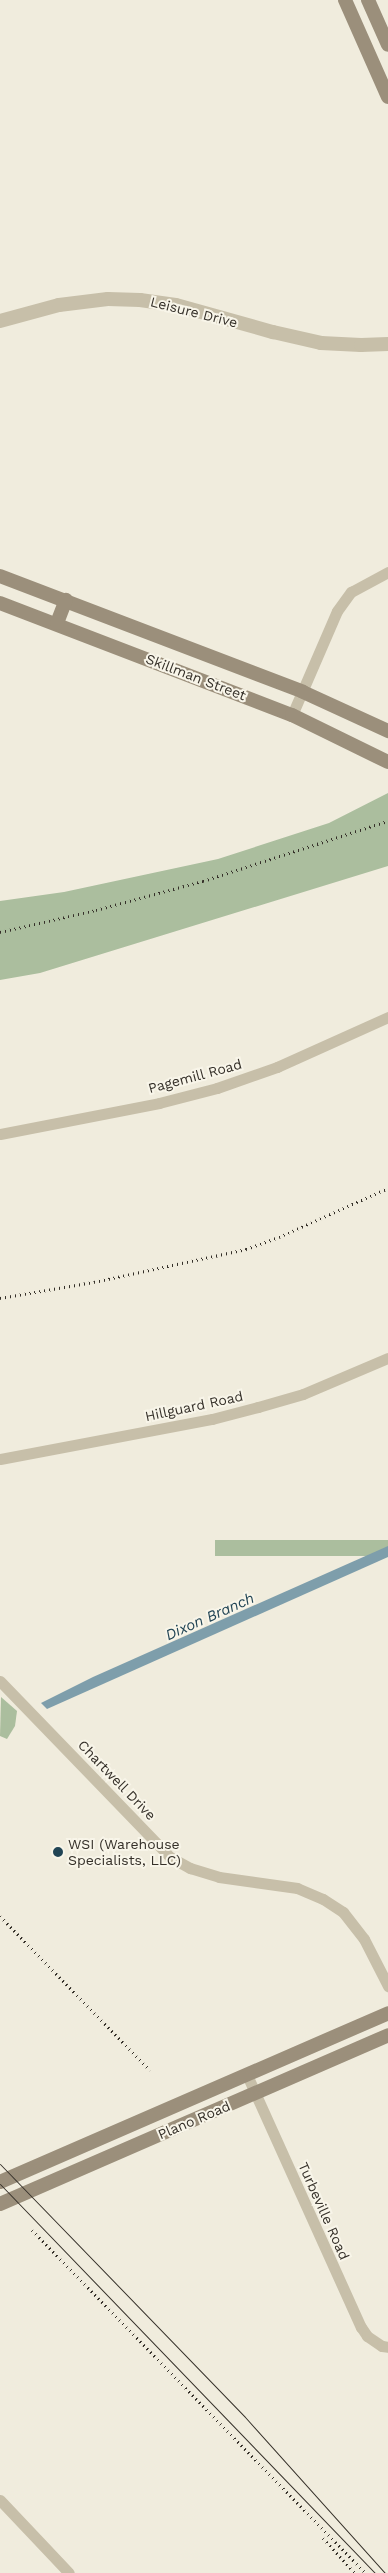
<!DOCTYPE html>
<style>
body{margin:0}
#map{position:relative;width:388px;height:2573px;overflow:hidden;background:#f0ecdd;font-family:"Work Sans",sans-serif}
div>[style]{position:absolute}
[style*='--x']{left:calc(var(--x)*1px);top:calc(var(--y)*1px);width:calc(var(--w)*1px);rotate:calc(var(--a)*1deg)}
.green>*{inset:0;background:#abbe9e;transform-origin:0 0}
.water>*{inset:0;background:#7e9eab}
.minor>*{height:11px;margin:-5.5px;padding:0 5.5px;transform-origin:5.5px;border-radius:5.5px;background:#c7bfa9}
.tertiary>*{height:14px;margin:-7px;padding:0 7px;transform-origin:7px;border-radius:7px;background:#c7bfa9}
.secondary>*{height:14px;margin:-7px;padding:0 7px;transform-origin:7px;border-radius:7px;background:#9b8f7b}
.tram>*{height:1px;margin:-0.5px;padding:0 0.5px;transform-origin:0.5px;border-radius:0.5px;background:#353029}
.rail>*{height:3px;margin-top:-1.5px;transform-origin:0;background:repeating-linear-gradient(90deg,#353029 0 1px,transparent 0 5px)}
.dots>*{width:14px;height:14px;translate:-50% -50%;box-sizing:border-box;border:2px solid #f8f5e9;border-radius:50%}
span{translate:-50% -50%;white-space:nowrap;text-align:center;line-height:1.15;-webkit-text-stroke:4px #f8f5e9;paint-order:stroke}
.street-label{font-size:14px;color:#353029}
.poi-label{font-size:14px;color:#353029}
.left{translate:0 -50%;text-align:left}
.water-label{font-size:15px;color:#214454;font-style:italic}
</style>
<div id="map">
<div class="green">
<i style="clip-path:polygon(388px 793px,388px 866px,40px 973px,0 980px,0 901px,64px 892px,218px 859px,329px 823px)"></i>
<i style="left:388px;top:1540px;width:16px;height:173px;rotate:90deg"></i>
<i style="clip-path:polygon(1px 1697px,17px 1711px,15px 1726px,7px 1739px,0 1736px)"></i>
</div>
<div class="water">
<i style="clip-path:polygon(388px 1546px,388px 1557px,47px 1709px,41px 1703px,93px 1677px)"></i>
</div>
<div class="minor">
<i style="--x:292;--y:715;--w:113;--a:-66.6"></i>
<i style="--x:337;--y:611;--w:24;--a:-54"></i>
<i style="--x:351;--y:592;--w:42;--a:-28.4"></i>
<i style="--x:0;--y:1134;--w:162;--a:-11"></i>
<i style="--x:159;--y:1103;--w:60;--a:-14.5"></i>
<i style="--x:217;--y:1088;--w:64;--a:-19.3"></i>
<i style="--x:277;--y:1067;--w:122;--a:-24.2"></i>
<i style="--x:0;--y:1459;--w:216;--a:-10.7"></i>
<i style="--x:212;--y:1419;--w:48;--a:-14.6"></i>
<i style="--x:258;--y:1407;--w:47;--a:-16.1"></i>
<i style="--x:303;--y:1394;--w:92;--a:-23"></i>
<i style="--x:0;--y:1681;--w:245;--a:46"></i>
<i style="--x:170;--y:1857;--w:23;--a:29"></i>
<i style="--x:190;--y:1868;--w:30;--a:17"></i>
<i style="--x:219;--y:1877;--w:79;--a:8"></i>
<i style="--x:297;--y:1888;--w:28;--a:23"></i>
<i style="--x:323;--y:1899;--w:24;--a:33"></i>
<i style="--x:343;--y:1912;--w:34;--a:52"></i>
<i style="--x:364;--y:1939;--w:53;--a:62.9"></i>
<i style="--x:247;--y:2075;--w:277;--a:65.7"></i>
<i style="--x:361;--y:2327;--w:11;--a:56"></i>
<i style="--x:367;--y:2336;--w:18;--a:34"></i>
<i style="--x:382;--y:2346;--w:6;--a:9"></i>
<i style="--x:0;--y:2500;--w:100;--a:46.6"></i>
</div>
<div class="tertiary">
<i style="--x:0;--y:321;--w:61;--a:-15.2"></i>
<i style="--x:59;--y:305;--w:49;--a:-7"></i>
<i style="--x:108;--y:299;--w:32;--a:2"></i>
<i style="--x:140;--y:300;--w:36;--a:8"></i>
<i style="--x:176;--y:305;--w:101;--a:15.6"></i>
<i style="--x:273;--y:332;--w:49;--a:12.9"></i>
<i style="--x:321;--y:343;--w:40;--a:2.9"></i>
<i style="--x:361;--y:345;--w:27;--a:-2"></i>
</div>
<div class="secondary">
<i style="--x:345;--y:0;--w:106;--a:66.1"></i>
<i style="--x:368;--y:0;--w:49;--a:66"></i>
<i style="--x:0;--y:576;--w:324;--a:20.9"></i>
<i style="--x:303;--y:692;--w:94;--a:24.6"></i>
<i style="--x:0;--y:603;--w:313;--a:21"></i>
<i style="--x:292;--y:715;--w:107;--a:26.1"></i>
<i style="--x:57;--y:623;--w:25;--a:-69"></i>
<i style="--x:0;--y:2182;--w:423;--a:-23.5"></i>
<i style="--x:0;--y:2204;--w:423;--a:-23.5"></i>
</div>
<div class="tram">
<i style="--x:0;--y:2164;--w:352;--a:45.9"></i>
<i style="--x:245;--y:2417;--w:210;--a:48.1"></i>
<i style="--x:0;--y:2184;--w:540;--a:46.05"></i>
</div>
<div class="rail">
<i style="--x:0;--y:932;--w:98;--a:-12.9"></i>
<i style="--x:96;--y:910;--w:111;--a:-15.2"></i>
<i style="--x:203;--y:881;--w:194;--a:-18"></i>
<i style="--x:0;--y:1298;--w:95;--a:-9.7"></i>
<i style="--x:94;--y:1282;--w:156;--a:-12.2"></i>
<i style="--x:246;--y:1249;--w:35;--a:-20"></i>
<i style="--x:279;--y:1237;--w:120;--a:-24.2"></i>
<i style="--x:0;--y:1916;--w:215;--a:45.8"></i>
<i style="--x:32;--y:2230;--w:479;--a:45.8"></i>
<i style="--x:323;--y:2538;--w:47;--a:47.6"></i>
</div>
<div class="dots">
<i style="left:58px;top:1852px;background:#214454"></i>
</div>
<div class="street-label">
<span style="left:194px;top:312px;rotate:14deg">Leisure Drive</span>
<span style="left:196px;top:677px;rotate:21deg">Skillman Street</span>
<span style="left:195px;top:1076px;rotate:-15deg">Pagemill Road</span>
<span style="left:194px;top:1406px;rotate:-12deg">Hillguard Road</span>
<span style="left:117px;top:1780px;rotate:46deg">Chartwell Drive</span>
<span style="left:194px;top:2120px;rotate:-23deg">Plano Road</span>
<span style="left:324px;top:2211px;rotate:66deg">Turbeville Road</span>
</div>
<div class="poi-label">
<span class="left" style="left:68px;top:1852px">WSI (Warehouse<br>Specialists, LLC)</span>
</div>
<div class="water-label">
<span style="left:210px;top:1617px;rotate:-24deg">Dixon Branch</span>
</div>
</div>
